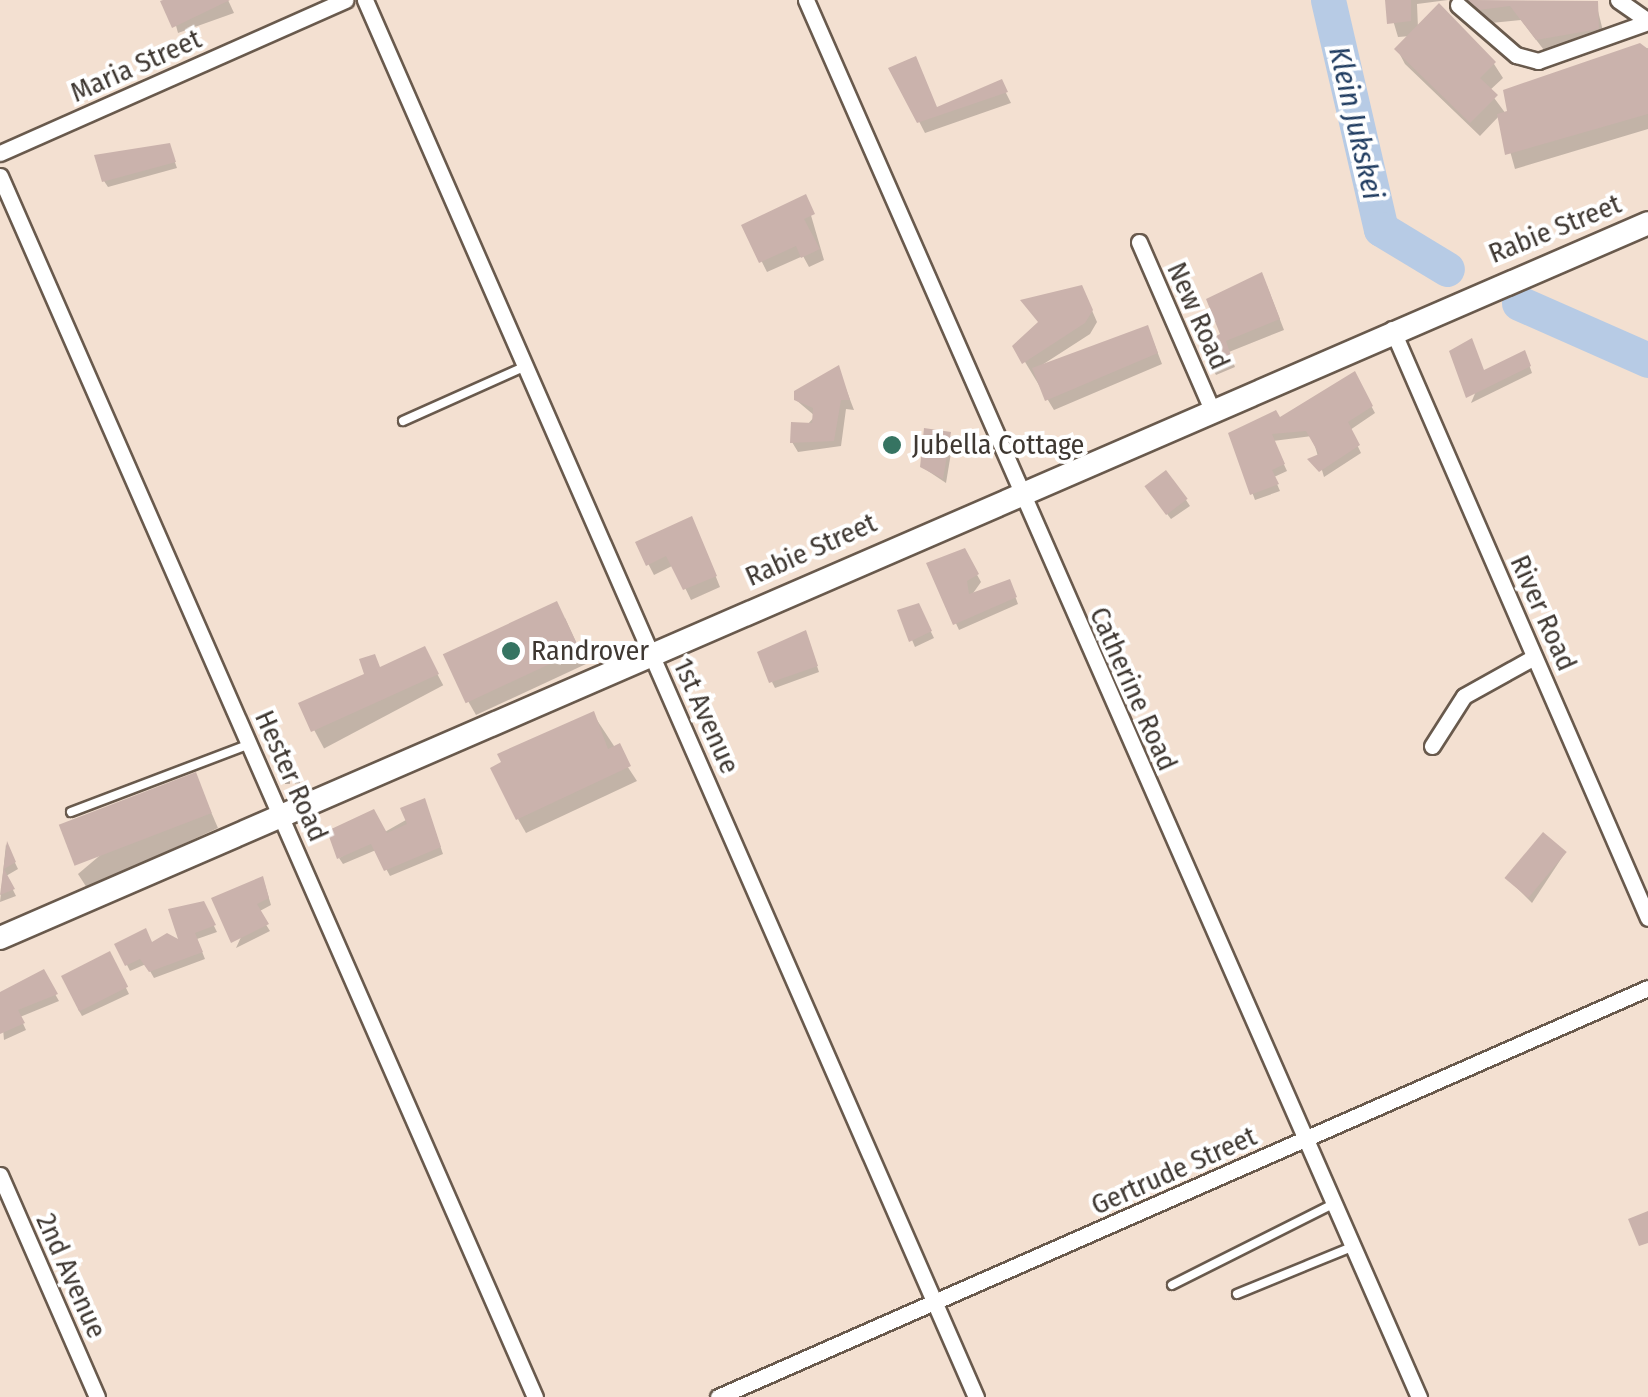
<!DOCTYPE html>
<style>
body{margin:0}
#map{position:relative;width:1648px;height:1397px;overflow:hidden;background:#f3e0d1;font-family:"Fira Sans Condensed",sans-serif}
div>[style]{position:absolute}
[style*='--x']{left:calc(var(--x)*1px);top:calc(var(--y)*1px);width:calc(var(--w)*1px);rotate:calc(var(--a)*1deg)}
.shadow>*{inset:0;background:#0003;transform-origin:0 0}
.river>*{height:35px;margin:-17.5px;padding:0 17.5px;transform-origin:17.5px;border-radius:17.5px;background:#b7cbe5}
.building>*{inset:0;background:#cab2ac;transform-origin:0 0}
.path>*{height:4px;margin-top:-2px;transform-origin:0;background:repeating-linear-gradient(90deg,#afa095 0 5px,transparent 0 10px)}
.roads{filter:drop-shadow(2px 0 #695a4d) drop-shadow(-2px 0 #695a4d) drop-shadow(0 2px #695a4d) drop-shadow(0 -2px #695a4d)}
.lane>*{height:8px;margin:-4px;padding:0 4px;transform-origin:4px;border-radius:4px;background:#fff}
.street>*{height:15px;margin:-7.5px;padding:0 7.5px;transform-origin:7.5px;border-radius:7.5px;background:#fff}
.secondary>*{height:22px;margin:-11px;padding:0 11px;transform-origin:11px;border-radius:11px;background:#fff}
.dots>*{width:28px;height:28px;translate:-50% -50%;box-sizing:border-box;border:5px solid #fff;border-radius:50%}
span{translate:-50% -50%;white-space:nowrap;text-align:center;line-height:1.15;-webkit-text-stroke:8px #fff;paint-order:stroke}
.street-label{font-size:28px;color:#3f3832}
.poi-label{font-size:28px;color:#3f3832}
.left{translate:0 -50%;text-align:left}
.water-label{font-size:30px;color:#213d61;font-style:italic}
</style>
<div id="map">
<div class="shadow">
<i style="clip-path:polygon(169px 0,228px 0,234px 13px,178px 33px)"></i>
<i style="clip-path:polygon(1387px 0,1448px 0,1417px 4px,1418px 28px,1439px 7px,1494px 64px,1503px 78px,1489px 91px,1506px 114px,1648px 48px,1648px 129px,1515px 169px,1500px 115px,1480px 136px,1405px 64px,1397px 49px,1411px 36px,1398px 37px)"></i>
<i style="clip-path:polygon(1454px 0,1596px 3px,1606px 43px,1547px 54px,1521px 20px,1481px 24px)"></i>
<i style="clip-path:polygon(892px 69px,938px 109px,1001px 83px,1011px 103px,925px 133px)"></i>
<i style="clip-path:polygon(169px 146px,177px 168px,108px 187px,104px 181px)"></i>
<i style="clip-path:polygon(808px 205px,824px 260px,809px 267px,803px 256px,767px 272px,744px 226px)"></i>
<i style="clip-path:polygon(1267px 286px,1284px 330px,1229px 352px,1235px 367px,1216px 375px,1211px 365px,1223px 335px)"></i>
<i style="clip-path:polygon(1087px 299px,1097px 322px,1090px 334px,1042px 365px,1152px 338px,1162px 364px,1054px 410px,1016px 347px)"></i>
<i style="clip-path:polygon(1527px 359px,1532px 373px,1471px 403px,1484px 372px)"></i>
<i style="clip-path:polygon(838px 368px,854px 410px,846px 409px,841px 446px,798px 452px,792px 442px,815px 416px,796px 400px)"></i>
<i style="clip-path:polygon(1354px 374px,1375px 413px,1350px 430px,1361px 453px,1324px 477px,1312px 436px,1273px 441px,1287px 471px,1274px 477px,1280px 491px,1255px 500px,1231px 435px,1279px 420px)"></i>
<i style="clip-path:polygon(949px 434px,953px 441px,946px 483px,922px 467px)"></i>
<i style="clip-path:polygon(1151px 493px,1186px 500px,1190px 506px,1171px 519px)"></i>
<i style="clip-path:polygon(697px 530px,720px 587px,691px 600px,674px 565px,654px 575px,638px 544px)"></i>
<i style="clip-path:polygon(964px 551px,981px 582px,971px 596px,1012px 588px,1018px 604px,959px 630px,929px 565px)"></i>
<i style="clip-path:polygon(918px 606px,934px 638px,915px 647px,912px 640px)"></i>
<i style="clip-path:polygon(565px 618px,586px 664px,476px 715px,468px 701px)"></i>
<i style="clip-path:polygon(808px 639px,819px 672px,775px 688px,772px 682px)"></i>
<i style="left:424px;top:649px;width:41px;height:135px;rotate:62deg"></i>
<i style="clip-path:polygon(593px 714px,637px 781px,526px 833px,518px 819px)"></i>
<i style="clip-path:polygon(195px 775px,218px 828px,87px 888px,78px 874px)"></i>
<i style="clip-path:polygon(427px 808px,443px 854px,390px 876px,376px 850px,343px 864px,339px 858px)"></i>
<i style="clip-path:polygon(6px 844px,18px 869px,6px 876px,16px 896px,0 902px)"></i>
<i style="clip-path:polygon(1565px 853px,1532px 903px,1507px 878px)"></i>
<i style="clip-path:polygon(265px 885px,271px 905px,258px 912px,270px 931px,236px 948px)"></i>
<i style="clip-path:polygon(203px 904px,217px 932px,197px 939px,205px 959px,154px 978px,146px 964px,130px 971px,117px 945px,182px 944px)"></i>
<i style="clip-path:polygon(109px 954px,129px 994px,82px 1016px,78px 1009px)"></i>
<i style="clip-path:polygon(43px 973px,59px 1001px,20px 1017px,26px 1030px,4px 1040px,0 995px)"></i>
</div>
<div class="river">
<i style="--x:1328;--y:0;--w:235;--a:77"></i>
<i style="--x:1381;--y:229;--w:77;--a:31.2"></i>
<i style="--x:1519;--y:303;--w:141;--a:23.8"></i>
</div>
<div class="building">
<i style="clip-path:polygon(230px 0,172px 28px,160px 1px,163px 0)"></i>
<i style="clip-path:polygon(1385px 0,1411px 0,1411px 21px,1387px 24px)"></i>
<i style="clip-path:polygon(1469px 0,1598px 1px,1599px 29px,1536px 40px,1510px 6px,1471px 11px)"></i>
<i style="clip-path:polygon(1439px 3px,1496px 62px,1480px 78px,1498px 95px,1470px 123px,1394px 49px)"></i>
<i style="clip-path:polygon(1640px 43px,1648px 49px,1648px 114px,1505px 155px,1497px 114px,1507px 111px,1503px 90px)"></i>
<i style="clip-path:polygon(916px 56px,937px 107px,1002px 79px,1008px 92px,917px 123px,888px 68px)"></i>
<i style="clip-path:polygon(170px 143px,176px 162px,102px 182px,94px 155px)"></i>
<i style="clip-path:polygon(806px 194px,815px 214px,804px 219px,820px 249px,801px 258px,796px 246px,759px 263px,741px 225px)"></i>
<i style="clip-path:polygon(1262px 272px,1280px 319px,1226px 341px,1231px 356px,1208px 366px,1200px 344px,1220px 334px,1206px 299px)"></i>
<i style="clip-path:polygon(1082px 285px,1093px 310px,1085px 323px,1022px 364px,1012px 346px,1038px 322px,1020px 300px)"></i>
<i style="clip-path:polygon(1148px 325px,1158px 353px,1045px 401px,1032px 368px)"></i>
<i style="clip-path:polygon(1472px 338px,1484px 370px,1525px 350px,1531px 366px,1466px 398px,1449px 351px)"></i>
<i style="clip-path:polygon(839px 365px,850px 400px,841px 400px,834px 441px,790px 443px,791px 422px,812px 423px,813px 408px,794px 400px,794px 391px)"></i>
<i style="clip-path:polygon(1355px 371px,1373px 406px,1348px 422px,1360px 445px,1319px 472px,1307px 459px,1319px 454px,1306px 431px,1272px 434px,1285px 464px,1272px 470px,1279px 484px,1250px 495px,1228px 433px,1276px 410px,1280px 417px)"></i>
<i style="clip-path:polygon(924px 428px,951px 432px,943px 479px,920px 467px)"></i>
<i style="left:1166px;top:470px;width:36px;height:27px;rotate:53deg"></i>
<i style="clip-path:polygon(692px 516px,717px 576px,683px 590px,666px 556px,646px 566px,635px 542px)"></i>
<i style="clip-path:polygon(965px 548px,979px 574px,967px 581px,969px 594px,1010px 579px,1017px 597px,953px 625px,926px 563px)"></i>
<i style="left:557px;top:601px;width:54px;height:126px;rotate:65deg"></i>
<i style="clip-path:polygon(919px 603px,932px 631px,909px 642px,897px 610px)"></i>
<i style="clip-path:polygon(806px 630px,818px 666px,769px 683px,757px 652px)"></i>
<i style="clip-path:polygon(425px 646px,439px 674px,311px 732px,298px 703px,364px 674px,359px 659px,375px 654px,380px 667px)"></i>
<i style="clip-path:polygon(594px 711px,608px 749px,620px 743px,631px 766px,516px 820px,490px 768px,501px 762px,497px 754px)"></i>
<i style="left:196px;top:772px;width:44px;height:147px;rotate:69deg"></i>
<i style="clip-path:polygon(425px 798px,441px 847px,384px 871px,371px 844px,337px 859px,327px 831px,374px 809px,387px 833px,407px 824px,400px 808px)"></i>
<i style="left:1543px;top:832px;width:31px;height:60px;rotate:40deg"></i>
<i style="clip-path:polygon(7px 841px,16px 862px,4px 869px,15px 889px,0 895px)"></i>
<i style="clip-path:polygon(263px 876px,269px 898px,257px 904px,269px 924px,231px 943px,211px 898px)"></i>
<i style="clip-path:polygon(204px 901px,216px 925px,195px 933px,203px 952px,149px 972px,140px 959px,125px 966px,114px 944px,146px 928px,152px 942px,167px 933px,178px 939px,168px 909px)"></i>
<i style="left:110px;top:951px;width:40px;height:55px;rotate:63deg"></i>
<i style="clip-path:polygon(44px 969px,58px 994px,18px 1010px,25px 1023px,0 1034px,0 992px)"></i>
<i style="clip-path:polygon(1648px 1211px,1648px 1243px,1639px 1246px,1628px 1219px)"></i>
</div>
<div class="path">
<i style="--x:285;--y:782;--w:20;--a:-3"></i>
</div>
<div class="roads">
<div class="lane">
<i style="--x:403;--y:421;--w:135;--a:-24.1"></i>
<i style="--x:71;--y:812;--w:191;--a:-20.8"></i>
<i style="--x:1172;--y:1285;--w:182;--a:-26.7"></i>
<i style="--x:1237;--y:1294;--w:126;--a:-22.3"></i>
</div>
<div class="street">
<i style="--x:365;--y:0;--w:1525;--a:66.38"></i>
<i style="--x:806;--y:0;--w:1526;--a:66.31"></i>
<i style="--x:1618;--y:0;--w:37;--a:35"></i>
<i style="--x:1458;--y:5;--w:77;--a:40.8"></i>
<i style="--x:1516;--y:55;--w:23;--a:15"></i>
<i style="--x:1538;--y:61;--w:117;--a:-19.5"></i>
<i style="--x:0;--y:153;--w:378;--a:-23.9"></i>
<i style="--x:0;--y:176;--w:1333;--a:66.34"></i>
<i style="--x:1139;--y:242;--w:183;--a:66.5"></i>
<i style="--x:1392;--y:329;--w:642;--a:66.51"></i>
<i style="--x:1432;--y:746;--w:59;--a:-57.4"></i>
<i style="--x:1464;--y:696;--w:80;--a:-29.1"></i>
<i style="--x:0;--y:1175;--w:242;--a:66.4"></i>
<i style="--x:718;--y:1397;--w:1016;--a:-23.74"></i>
</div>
<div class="secondary">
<i style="--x:0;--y:938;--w:1796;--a:-23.45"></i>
</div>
</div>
<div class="dots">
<i style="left:892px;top:445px;background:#367462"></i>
<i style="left:511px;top:651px;background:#367462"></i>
</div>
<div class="street-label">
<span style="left:136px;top:66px;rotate:-24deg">Maria Street</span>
<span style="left:1555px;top:229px;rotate:-22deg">Rabie Street</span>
<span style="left:1198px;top:316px;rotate:66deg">New Road</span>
<span style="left:811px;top:550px;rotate:-24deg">Rabie Street</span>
<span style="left:1543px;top:613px;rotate:66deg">River Road</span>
<span style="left:1133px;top:689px;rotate:66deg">Catherine Road</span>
<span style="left:706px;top:716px;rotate:66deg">1st Avenue</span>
<span style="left:291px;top:776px;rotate:66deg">Hester Road</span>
<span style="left:1174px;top:1171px;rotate:-24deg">Gertrude Street</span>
<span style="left:71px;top:1276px;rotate:66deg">2nd Avenue</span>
</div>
<div class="poi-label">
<span class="left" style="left:912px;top:445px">Jubella Cottage</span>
<span class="left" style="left:531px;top:651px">Randrover</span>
</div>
<div class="water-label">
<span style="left:1356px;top:123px;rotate:77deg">Klein Jukskei</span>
</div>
</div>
